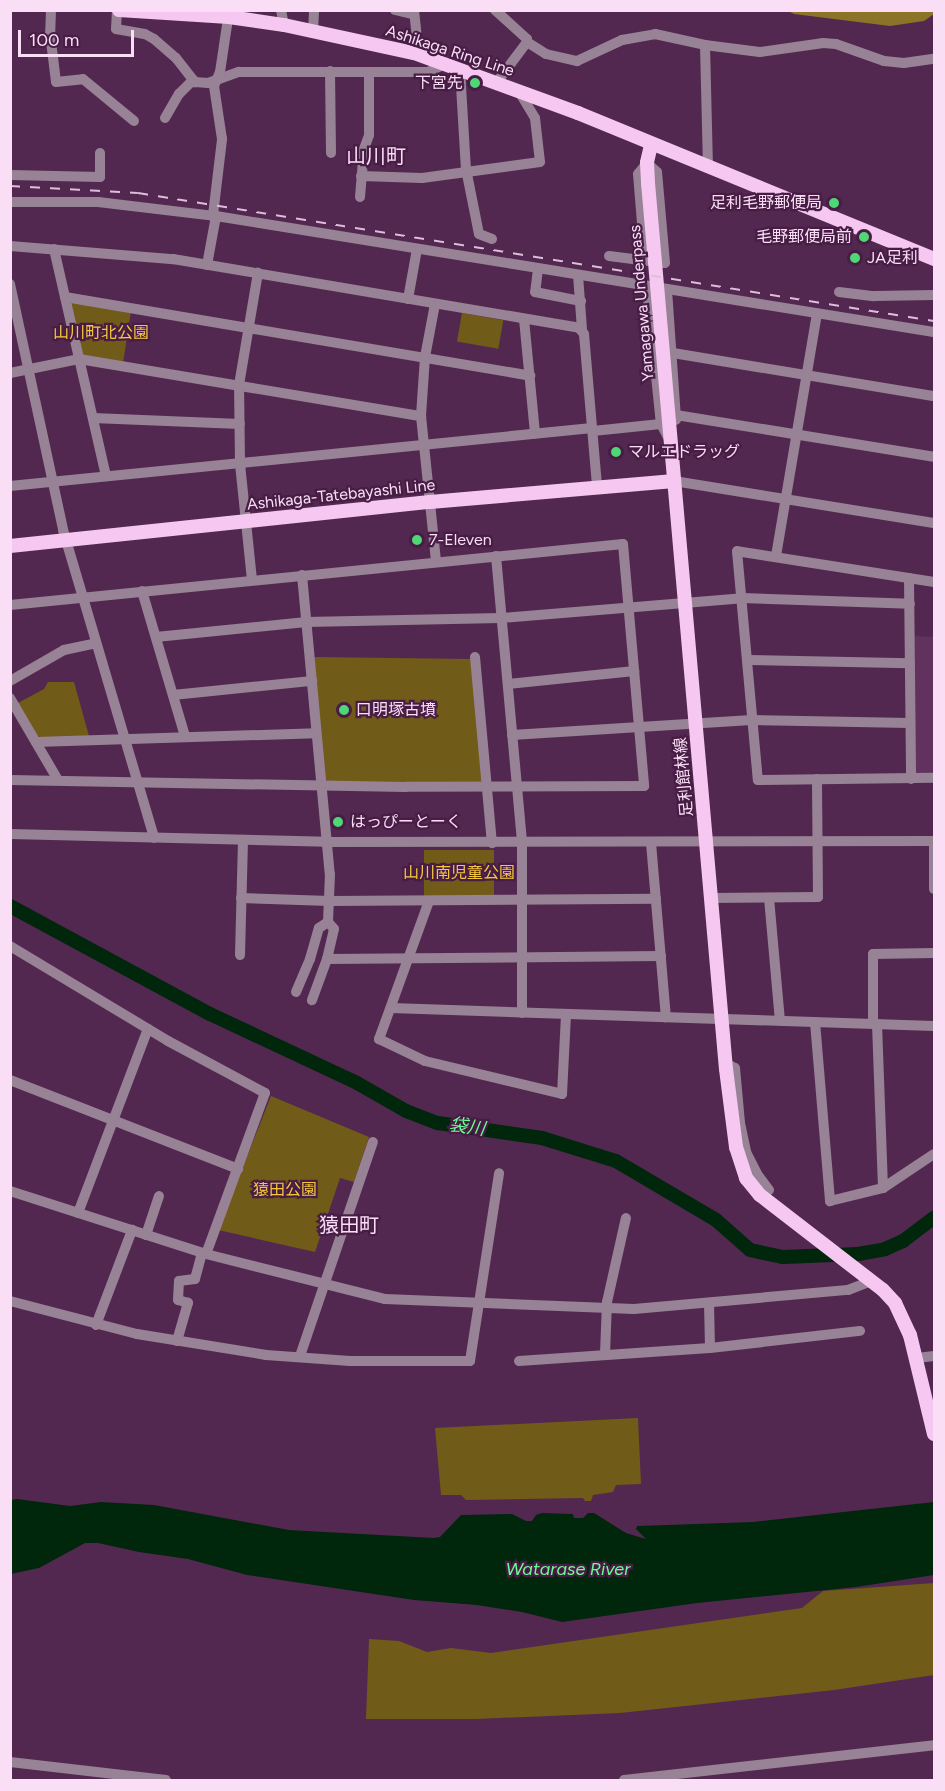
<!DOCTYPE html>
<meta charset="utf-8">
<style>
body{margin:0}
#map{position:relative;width:945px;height:1791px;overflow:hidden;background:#532850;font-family:Figtree,"Noto Sans JP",sans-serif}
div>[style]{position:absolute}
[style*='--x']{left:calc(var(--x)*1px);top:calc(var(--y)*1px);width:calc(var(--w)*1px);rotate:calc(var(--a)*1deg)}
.built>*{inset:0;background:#62325f}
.green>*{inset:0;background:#715b19;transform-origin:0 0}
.forest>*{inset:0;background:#8d7328}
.water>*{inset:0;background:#00260c}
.river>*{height:14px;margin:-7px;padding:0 7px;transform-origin:7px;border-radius:7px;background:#00260c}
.minor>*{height:10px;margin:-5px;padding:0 5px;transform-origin:5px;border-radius:5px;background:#988296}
.major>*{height:14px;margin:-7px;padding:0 7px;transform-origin:7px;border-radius:7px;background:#f6c8f1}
.rail>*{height:2px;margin-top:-1px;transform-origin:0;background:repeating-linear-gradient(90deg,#ddbfda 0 10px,transparent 0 20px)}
.dots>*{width:16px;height:16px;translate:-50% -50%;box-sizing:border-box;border:3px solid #481d45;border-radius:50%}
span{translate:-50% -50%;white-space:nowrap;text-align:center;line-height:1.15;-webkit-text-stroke:4.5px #481d45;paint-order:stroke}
.street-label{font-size:16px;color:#f9def6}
.poi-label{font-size:16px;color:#f9def6}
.right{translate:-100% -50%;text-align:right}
.left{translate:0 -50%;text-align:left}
.park-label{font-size:16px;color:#f4c73d}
.water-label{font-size:18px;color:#6bfd92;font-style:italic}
.quarter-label{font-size:20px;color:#f9def6}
.frame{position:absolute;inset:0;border:12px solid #f9def6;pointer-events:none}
.scale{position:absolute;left:18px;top:30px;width:116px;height:27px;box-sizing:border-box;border:3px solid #f9def6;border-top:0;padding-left:8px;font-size:18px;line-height:21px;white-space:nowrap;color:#f9def6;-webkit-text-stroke:4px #481d45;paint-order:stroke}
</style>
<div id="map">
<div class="built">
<i style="clip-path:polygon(912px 636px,934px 637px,934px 775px,917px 775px,913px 771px)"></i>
</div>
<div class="green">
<i style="clip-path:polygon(72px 301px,131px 311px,123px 363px,82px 356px,69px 306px)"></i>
<i style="left:462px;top:313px;width:42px;height:29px;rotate:10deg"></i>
<i style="clip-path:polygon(313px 657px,471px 659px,484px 784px,329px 782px,323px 778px)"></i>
<i style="clip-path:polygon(48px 682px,74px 682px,89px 736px,42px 738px,36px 735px,18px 703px,44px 689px)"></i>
<i style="left:424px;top:850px;width:70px;height:47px"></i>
<i style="clip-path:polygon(271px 1096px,369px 1137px,354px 1182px,340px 1178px,315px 1252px,218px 1230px)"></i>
<i style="clip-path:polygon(638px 1418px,641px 1484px,616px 1485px,613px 1492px,593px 1495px,591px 1501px,585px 1501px,583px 1498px,466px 1500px,461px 1495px,441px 1495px,435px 1428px)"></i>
<i style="clip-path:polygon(934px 1583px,934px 1675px,834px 1690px,620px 1713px,476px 1719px,366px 1719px,369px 1639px,399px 1641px,427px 1652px,451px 1648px,491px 1653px,802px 1608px,823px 1591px)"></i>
</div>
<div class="forest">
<i style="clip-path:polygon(934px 10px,934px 14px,924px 21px,890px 26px,794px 14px,788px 11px)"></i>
</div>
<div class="water">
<i style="clip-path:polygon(17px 1499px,70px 1506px,101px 1502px,154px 1505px,289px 1530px,434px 1538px,440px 1537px,461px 1515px,512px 1514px,526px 1521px,532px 1521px,536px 1515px,542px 1513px,573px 1514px,574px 1518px,583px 1518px,588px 1513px,594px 1513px,626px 1533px,646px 1539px,636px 1529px,637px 1526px,753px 1522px,934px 1502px,934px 1575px,856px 1587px,697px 1603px,562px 1622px,522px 1612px,477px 1605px,414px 1600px,247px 1575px,188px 1559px,139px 1552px,98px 1543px,85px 1543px,39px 1568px,11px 1574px,11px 1500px)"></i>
</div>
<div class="river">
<i style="--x:10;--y:906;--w:227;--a:28.4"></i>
<i style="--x:210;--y:1014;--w:162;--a:25.1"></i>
<i style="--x:357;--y:1083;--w:56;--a:29.7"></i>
<i style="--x:406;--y:1111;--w:34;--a:21"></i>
<i style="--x:438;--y:1123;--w:105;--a:8.2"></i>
<i style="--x:542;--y:1138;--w:77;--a:17.3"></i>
<i style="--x:616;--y:1161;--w:116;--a:30.5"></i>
<i style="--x:716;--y:1220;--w:45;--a:41.4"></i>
<i style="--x:750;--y:1250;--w:34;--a:12"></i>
<i style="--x:783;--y:1257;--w:75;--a:-2.3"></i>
<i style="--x:858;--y:1254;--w:27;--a:-10"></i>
<i style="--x:885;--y:1249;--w:20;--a:-24"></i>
<i style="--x:903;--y:1241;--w:39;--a:-37"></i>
</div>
<div class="minor">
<i style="--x:51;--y:10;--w:23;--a:92"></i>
<i style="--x:50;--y:33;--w:49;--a:83"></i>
<i style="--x:56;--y:82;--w:27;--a:-6"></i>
<i style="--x:83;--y:79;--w:66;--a:39.5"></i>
<i style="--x:117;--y:10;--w:19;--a:93"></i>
<i style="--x:116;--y:29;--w:29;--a:10"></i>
<i style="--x:145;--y:34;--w:10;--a:29"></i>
<i style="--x:154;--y:39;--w:29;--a:41"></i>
<i style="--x:176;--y:58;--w:31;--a:52"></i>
<i style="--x:195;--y:82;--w:13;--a:4"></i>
<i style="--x:208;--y:83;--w:33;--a:-20"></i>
<i style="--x:239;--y:72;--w:189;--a:0"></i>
<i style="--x:428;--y:72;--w:19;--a:-25"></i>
<i style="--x:281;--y:10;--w:15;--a:79"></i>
<i style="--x:395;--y:10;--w:17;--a:13"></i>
<i style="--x:414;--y:10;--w:30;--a:84"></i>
<i style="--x:417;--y:40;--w:13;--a:103"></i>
<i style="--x:495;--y:10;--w:43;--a:42.2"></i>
<i style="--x:527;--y:39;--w:3;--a:90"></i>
<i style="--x:313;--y:31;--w:21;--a:-87"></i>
<i style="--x:705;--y:45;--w:122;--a:88.6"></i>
<i style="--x:460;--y:69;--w:100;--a:86.6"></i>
<i style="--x:466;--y:169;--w:66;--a:78.7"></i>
<i style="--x:479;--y:234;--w:14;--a:21"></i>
<i style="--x:330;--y:71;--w:82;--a:89.3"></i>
<i style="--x:497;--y:82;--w:50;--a:-53.1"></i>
<i style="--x:527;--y:42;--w:22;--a:32"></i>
<i style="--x:546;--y:54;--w:32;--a:13"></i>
<i style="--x:577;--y:61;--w:50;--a:-25"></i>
<i style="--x:622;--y:40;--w:34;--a:-10"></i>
<i style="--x:655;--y:34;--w:51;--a:12.4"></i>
<i style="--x:705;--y:45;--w:55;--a:7.3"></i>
<i style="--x:760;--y:52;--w:64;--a:-8.1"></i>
<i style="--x:823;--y:43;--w:13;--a:4"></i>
<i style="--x:836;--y:44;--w:51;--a:19.5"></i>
<i style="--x:884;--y:61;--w:20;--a:6"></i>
<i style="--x:904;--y:63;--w:30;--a:-8"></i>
<i style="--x:165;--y:118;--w:28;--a:-60"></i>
<i style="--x:179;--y:94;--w:20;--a:-45"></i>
<i style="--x:10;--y:175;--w:90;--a:1.3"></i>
<i style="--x:100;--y:177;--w:24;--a:-90"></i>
<i style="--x:361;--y:176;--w:61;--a:1.9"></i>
<i style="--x:422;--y:178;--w:119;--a:-7.7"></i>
<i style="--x:540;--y:162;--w:44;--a:-96.5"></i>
<i style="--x:535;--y:118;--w:33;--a:-121"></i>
<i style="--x:360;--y:197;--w:48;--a:-85.2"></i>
<i style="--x:364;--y:149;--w:15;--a:-70"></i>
<i style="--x:369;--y:135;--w:63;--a:-90"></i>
<i style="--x:10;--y:202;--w:88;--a:0"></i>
<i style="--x:98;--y:202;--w:119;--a:6.8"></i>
<i style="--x:216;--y:216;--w:727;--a:9.18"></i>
<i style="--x:213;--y:215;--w:77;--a:-83.2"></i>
<i style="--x:222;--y:139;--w:54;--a:-98.6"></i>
<i style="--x:214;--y:86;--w:15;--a:-67"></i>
<i style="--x:220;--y:72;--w:61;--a:-81.5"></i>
<i style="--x:10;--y:246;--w:164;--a:4.6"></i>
<i style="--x:173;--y:259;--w:412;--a:9.6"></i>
<i style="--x:579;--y:328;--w:8;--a:50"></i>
<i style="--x:584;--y:334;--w:153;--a:85.1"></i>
<i style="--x:54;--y:249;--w:233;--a:77.1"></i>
<i style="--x:609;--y:256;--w:56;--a:7.1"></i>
<i style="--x:665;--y:263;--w:91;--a:-95"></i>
<i style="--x:657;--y:172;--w:13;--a:-138"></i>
<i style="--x:647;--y:163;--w:14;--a:129"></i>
<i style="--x:638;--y:174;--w:86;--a:85.3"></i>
<i style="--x:207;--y:265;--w:50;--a:-79.6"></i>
<i style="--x:538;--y:269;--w:23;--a:97"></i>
<i style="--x:535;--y:292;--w:47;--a:11.1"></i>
<i style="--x:578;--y:275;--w:54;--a:85.8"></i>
<i style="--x:10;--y:284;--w:252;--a:77.8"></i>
<i style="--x:63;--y:530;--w:321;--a:73.5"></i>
<i style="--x:647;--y:287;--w:138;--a:84.2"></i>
<i style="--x:661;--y:424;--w:15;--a:62"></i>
<i style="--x:667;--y:290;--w:130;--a:86"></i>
<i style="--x:839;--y:292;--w:35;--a:7"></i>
<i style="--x:874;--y:296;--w:60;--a:-1"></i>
<i style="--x:65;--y:297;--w:472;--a:9.6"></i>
<i style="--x:408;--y:299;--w:51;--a:-79.8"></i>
<i style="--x:435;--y:304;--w:54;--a:100.7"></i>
<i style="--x:425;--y:357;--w:59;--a:93.9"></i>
<i style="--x:421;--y:416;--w:147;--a:84.1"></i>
<i style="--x:524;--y:319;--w:115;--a:84.5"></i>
<i style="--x:673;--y:353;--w:265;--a:9.4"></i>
<i style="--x:10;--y:373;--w:70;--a:-11.5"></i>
<i style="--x:79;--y:359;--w:347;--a:9.5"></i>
<i style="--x:676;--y:415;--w:261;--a:9.2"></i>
<i style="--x:93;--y:418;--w:147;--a:2.3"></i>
<i style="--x:593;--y:431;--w:68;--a:-5.9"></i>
<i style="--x:674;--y:481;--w:263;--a:9.2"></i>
<i style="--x:10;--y:486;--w:585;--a:-5.69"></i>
<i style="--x:496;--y:556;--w:288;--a:84.8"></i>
<i style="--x:522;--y:843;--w:170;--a:90"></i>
<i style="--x:776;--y:556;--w:246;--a:-80.4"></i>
<i style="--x:302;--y:575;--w:300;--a:84.7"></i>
<i style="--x:330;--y:874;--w:48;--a:92.4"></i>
<i style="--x:328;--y:922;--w:9;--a:49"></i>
<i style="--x:334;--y:929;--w:31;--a:103"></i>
<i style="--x:327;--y:959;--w:44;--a:110.1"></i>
<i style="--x:909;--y:578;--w:201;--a:89.4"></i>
<i style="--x:252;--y:580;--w:118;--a:-95.9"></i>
<i style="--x:240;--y:463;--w:78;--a:-90.7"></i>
<i style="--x:239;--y:385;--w:114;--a:-80.4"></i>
<i style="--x:934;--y:582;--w:199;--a:-171.1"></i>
<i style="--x:737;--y:551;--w:230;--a:84.8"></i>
<i style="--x:758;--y:780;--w:176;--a:-0.7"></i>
<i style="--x:142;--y:591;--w:151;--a:73.5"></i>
<i style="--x:10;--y:605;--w:616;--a:-5.68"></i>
<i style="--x:623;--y:544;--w:243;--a:85"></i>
<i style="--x:644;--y:786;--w:238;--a:179.8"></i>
<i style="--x:406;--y:787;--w:396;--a:-179"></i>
<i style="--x:156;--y:637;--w:151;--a:-5.7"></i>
<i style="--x:306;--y:622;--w:195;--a:-1.2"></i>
<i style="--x:501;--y:618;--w:242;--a:-4.7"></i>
<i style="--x:742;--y:598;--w:168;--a:2"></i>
<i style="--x:475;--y:657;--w:187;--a:84.8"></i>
<i style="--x:747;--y:660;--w:163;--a:1.1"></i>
<i style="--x:10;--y:681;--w:62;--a:-29.9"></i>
<i style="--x:64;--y:650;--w:33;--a:-12"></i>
<i style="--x:508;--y:684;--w:127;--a:-5.9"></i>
<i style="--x:173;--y:695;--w:140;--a:-5.8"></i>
<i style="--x:10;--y:698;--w:95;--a:59.7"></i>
<i style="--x:512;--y:735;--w:240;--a:-3.6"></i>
<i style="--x:752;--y:720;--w:158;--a:1.1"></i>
<i style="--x:36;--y:742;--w:280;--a:-1.8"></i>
<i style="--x:10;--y:834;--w:317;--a:1.4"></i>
<i style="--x:327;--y:842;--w:607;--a:-0.09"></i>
<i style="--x:934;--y:841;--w:48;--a:90"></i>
<i style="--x:651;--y:843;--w:175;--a:85.1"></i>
<i style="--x:241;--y:898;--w:89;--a:1.9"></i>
<i style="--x:330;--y:901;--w:326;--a:-0.4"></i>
<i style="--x:711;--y:898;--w:107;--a:-0.5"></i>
<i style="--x:818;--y:897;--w:118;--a:-90.5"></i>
<i style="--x:769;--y:898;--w:123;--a:84.9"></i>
<i style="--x:429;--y:901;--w:147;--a:109.9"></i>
<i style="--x:379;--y:1039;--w:51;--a:25.6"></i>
<i style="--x:425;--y:1061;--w:141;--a:13.5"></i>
<i style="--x:562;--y:1094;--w:80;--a:-87.1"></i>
<i style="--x:10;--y:946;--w:184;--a:31"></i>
<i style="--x:168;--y:1041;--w:110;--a:28.2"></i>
<i style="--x:265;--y:1093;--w:171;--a:110.1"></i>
<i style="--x:240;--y:955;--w:115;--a:-88.5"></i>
<i style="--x:327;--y:959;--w:334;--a:-0.5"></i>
<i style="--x:296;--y:992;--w:36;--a:-67"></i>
<i style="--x:310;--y:959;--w:32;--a:-74"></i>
<i style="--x:319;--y:928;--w:11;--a:-34"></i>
<i style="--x:391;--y:1008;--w:543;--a:1.9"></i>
<i style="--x:815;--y:1022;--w:180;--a:85.2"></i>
<i style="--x:830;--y:1201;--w:55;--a:-13.8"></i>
<i style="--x:883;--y:1188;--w:61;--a:-33.7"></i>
<i style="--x:873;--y:1024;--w:70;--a:-90"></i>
<i style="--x:873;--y:954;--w:61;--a:-0.9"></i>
<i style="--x:877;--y:1024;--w:164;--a:87.9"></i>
<i style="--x:725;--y:1063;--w:11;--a:27"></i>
<i style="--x:735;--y:1068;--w:55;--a:84.8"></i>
<i style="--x:740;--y:1123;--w:30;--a:78"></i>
<i style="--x:746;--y:1152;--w:25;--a:63"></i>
<i style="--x:757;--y:1174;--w:20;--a:53"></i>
<i style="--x:10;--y:1080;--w:245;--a:21.3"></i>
<i style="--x:10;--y:1191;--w:206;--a:17.8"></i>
<i style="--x:206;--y:1254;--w:185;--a:14.1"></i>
<i style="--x:385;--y:1299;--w:249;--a:2.3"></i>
<i style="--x:634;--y:1309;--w:215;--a:-5.1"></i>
<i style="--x:848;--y:1290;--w:26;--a:-21"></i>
<i style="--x:78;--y:1213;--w:197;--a:-69.2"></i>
<i style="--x:146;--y:1235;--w:41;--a:-71.6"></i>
<i style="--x:10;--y:1301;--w:131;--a:14.6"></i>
<i style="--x:137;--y:1334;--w:131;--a:9.2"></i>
<i style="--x:266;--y:1355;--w:84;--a:4.1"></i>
<i style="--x:350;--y:1361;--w:120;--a:0"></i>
<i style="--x:470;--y:1361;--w:190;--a:-81.2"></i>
<i style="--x:709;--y:1303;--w:45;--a:88.7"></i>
<i style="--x:96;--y:1325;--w:102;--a:-69.2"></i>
<i style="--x:177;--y:1341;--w:40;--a:-74"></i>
<i style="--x:188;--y:1303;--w:10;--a:-163"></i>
<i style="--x:178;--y:1300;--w:19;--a:-87"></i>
<i style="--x:179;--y:1281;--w:16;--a:-7"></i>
<i style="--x:195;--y:1279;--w:27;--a:-75"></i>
<i style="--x:605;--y:1354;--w:52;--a:-87.8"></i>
<i style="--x:607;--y:1302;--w:86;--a:-77.3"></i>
<i style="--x:300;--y:1356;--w:226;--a:-71.2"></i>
<i style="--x:917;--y:1358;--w:17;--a:-7"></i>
<i style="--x:519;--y:1361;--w:191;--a:-3.9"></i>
<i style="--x:710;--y:1348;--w:151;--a:-6.5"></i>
<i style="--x:10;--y:1762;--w:157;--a:6.6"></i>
<i style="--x:624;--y:1780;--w:312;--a:-6.4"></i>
</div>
<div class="major">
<i style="--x:119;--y:10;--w:110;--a:3.6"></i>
<i style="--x:229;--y:17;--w:56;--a:8.3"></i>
<i style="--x:284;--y:25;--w:133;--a:12.2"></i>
<i style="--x:414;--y:53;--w:175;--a:20.1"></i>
<i style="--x:578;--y:113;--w:385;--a:22.3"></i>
<i style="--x:651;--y:145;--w:18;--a:103"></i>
<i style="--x:647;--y:163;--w:20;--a:87"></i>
<i style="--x:648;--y:183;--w:889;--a:84.97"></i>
<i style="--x:726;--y:1069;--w:79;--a:82.7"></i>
<i style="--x:736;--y:1147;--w:33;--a:72"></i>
<i style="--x:746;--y:1178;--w:22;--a:51"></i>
<i style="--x:760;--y:1195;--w:155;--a:37.7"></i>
<i style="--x:883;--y:1290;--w:18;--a:47"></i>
<i style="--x:895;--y:1303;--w:35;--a:65"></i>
<i style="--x:910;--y:1335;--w:102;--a:76.4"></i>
<i style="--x:10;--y:546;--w:422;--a:-6"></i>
<i style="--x:430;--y:502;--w:245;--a:-4.9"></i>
</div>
<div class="rail">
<i style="--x:10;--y:186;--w:128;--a:3.1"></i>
<i style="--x:138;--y:193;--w:806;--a:9.14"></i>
</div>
<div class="dots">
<i style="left:475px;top:83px;background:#4fd675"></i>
<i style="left:834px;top:203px;background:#4fd675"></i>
<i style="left:864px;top:237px;background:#4fd675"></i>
<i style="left:855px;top:258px;background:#4fd675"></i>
<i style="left:616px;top:452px;background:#4fd675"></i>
<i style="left:417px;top:540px;background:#4fd675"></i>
<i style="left:344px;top:710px;background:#4fd675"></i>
<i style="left:338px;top:822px;background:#4fd675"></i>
</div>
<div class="street-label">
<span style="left:450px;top:51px;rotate:18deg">Ashikaga Ring Line</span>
<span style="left:642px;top:303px;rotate:-95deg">Yamagawa Underpass</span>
<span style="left:341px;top:495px;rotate:-6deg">Ashikaga-Tatebayashi Line</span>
<span style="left:684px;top:777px;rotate:-95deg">足利館林線</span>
</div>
<div class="poi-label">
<span class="right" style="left:463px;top:83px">下宮先</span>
<span class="right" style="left:822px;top:203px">足利毛野郵便局</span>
<span class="right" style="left:852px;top:237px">毛野郵便局前</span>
<span class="left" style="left:867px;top:258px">JA足利</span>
<span class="left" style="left:628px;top:452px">マルエドラッグ</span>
<span class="left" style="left:429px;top:540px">7-Eleven</span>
<span class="left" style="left:356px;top:710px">口明塚古墳</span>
<span class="left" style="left:350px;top:822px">はっぴーとーく</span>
</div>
<div class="park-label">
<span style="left:101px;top:333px">山川町北公園</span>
<span style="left:459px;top:873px">山川南児童公園</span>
<span style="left:285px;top:1190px">猿田公園</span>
</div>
<div class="water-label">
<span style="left:467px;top:1127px;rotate:8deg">袋川</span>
<span style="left:568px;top:1569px">Watarase River</span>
</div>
<div class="quarter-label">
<span style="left:376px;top:156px">山川町</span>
<span style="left:349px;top:1225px">猿田町</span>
</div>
<div class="frame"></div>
<div class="scale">100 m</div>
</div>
